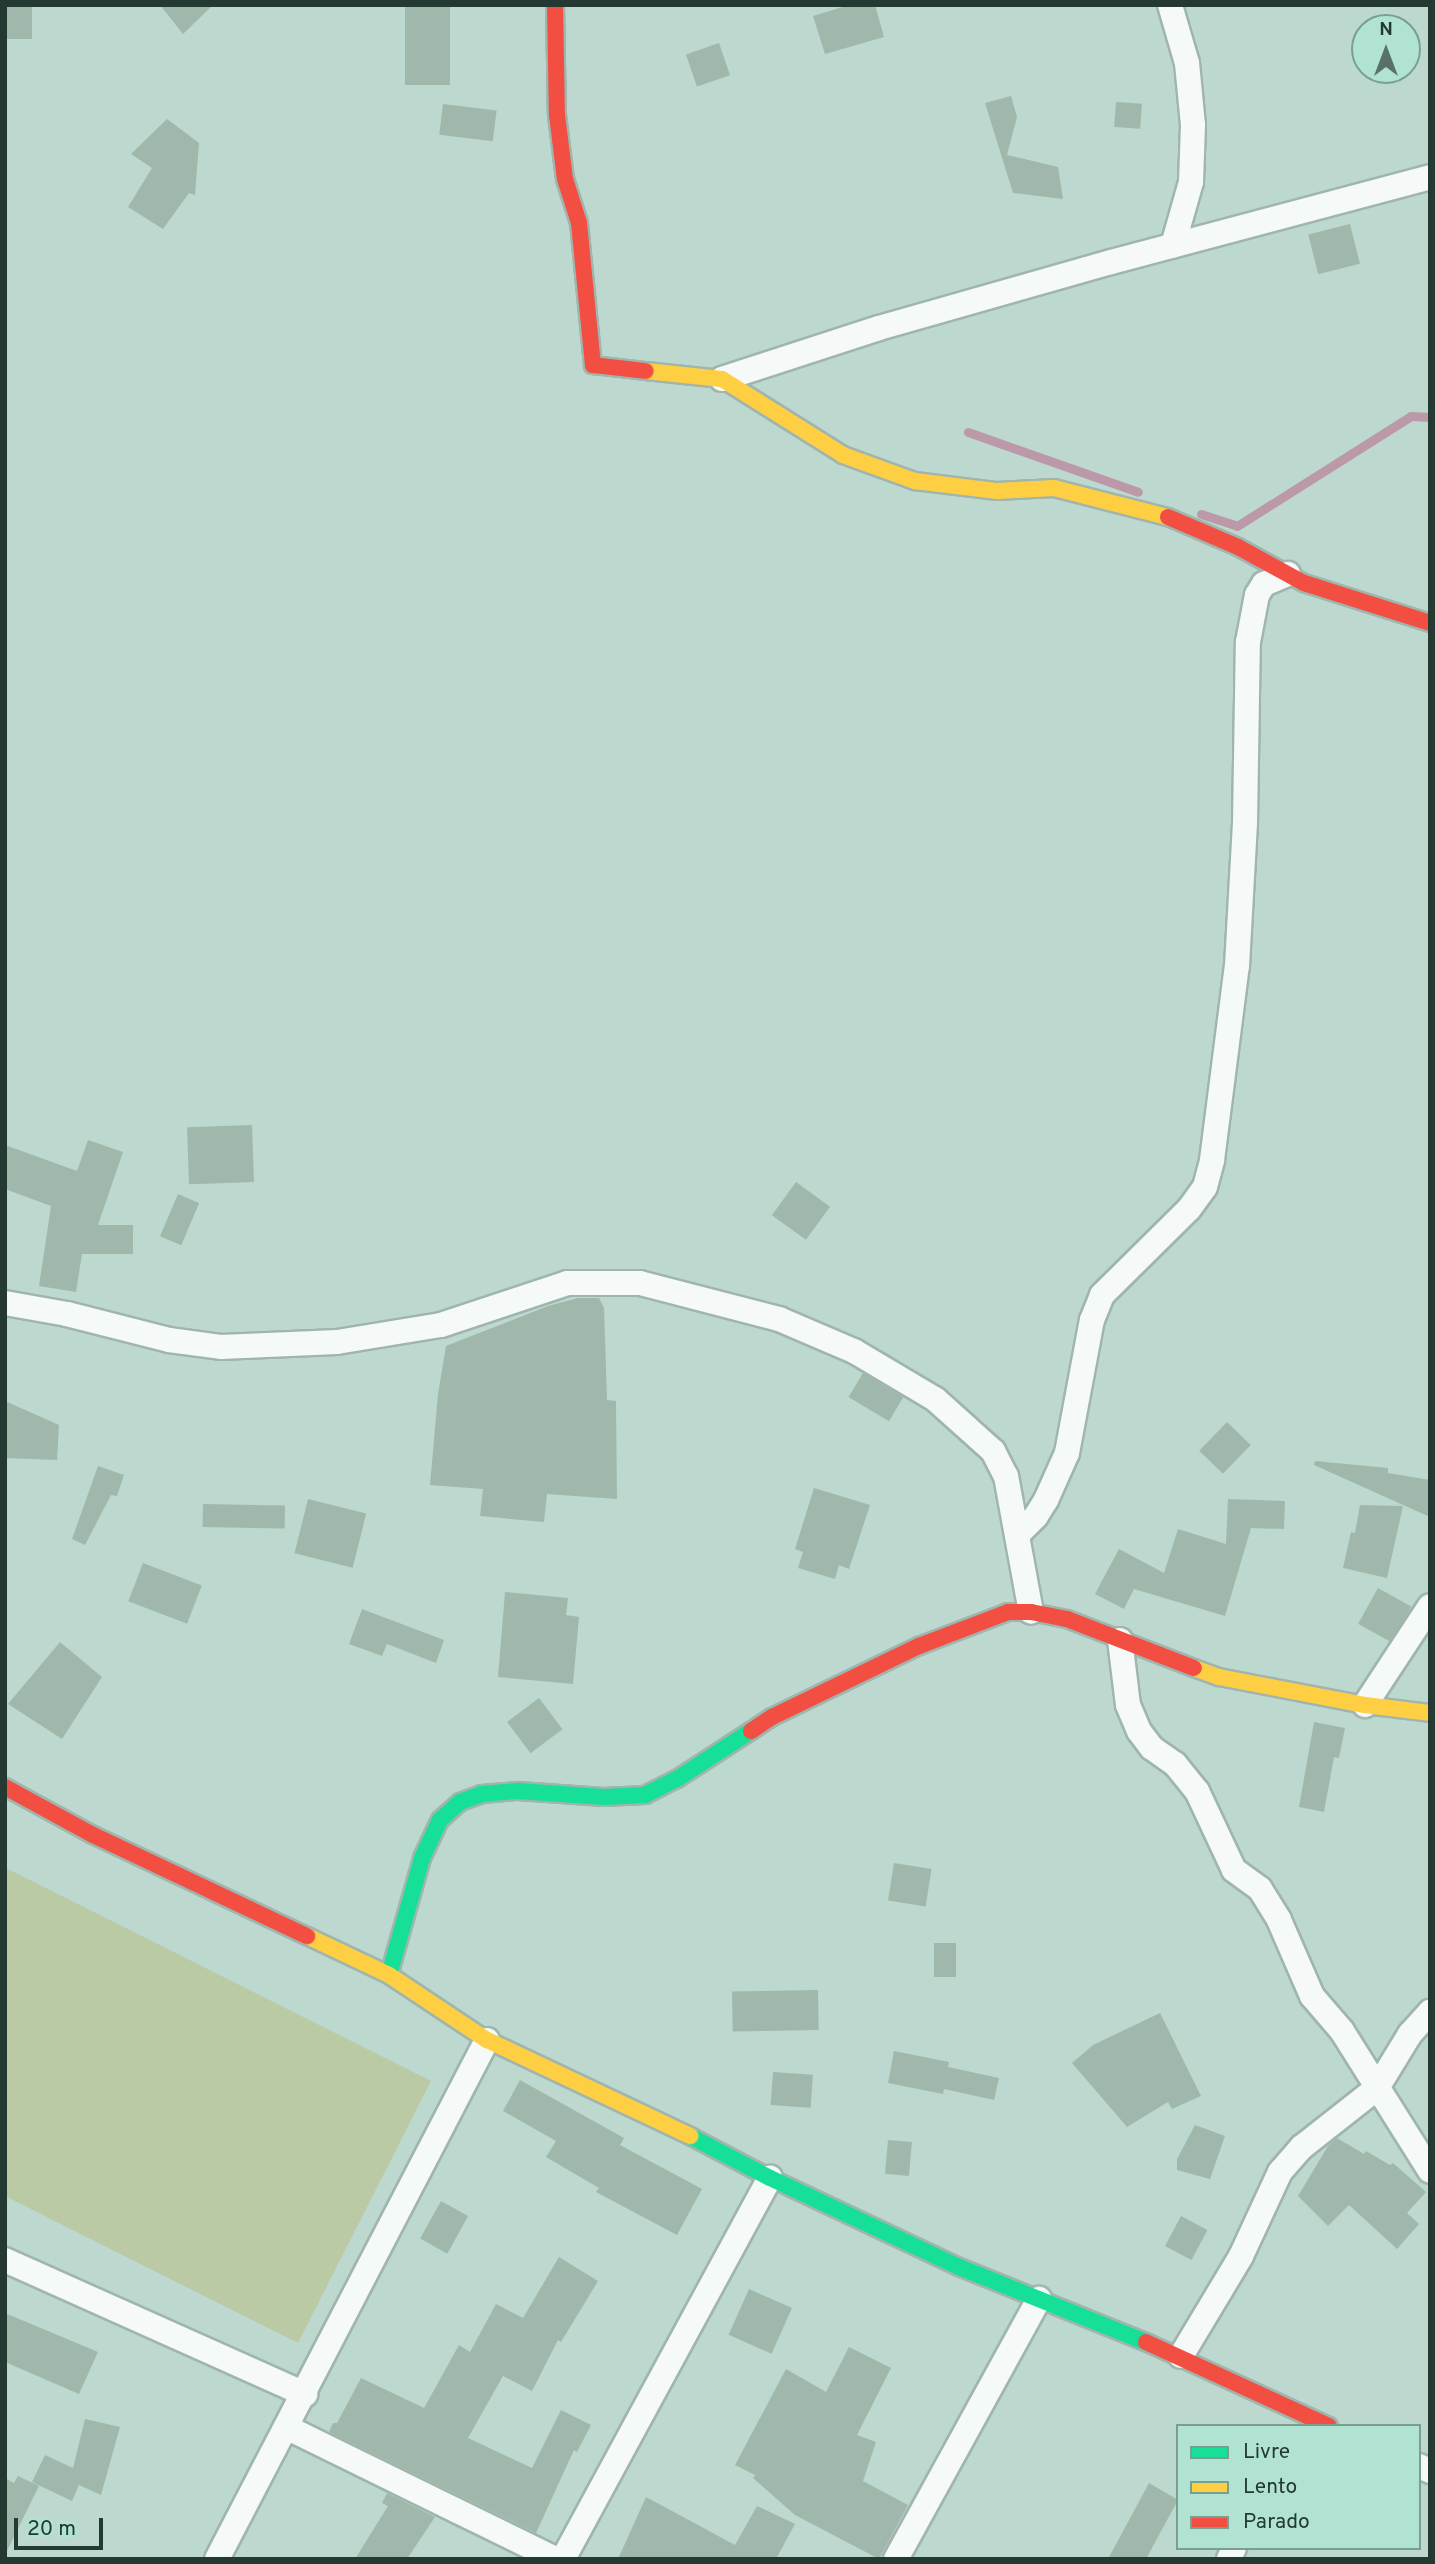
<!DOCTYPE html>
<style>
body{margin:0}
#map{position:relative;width:1435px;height:2564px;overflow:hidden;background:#bcd8cf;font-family:Overpass,sans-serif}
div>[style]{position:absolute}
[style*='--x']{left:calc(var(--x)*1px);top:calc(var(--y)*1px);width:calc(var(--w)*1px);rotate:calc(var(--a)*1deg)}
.green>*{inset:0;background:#bacaa4}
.stream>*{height:9px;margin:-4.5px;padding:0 4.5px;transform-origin:4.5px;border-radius:4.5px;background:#bc99a8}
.building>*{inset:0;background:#a0b8ac;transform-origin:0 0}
.roads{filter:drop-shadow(2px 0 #9fb5ae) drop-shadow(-2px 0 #9fb5ae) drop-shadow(0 2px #9fb5ae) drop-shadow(0 -2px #9fb5ae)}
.street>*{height:24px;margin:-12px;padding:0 12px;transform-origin:12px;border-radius:12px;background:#f5f9f8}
.fast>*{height:16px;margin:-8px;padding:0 8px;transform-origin:8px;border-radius:8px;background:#16e098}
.slow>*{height:16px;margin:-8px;padding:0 8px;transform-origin:8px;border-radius:8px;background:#ffcf43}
.jam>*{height:16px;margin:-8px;padding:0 8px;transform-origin:8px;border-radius:8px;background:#f24e42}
span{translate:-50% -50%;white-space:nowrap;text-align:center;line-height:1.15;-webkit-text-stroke:6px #b1e3d3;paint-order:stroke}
.frame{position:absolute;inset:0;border:7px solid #243932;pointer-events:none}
.legend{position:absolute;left:1176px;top:2424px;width:245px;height:126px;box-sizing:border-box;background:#b1e3d3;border:2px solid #799f93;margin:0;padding:9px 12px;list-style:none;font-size:21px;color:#243932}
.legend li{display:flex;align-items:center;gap:14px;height:35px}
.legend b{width:35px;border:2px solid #799f93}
.north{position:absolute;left:1351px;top:14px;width:70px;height:70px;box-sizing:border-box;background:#b1e3d3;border:2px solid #799f93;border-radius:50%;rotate:0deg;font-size:19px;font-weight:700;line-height:28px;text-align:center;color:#243932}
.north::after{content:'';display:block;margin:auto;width:24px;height:32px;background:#597169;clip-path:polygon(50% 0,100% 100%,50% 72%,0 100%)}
.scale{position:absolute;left:14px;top:2518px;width:89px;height:32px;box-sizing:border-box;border:4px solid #243932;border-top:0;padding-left:9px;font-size:21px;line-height:24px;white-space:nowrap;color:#243932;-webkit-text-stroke:5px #b1e3d3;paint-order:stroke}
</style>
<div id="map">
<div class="green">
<i style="clip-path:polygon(6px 1868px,431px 2081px,298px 2343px,5px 2196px)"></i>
</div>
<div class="stream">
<i style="--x:968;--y:432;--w:180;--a:19.4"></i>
<i style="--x:1201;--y:514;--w:38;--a:18"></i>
<i style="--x:1237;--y:526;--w:206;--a:-32.3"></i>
<i style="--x:1411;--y:416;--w:19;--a:3"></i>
</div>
<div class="building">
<i style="left:5px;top:5px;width:27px;height:34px"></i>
<i style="clip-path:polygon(160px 5px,213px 5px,183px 34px)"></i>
<i style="left:405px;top:5px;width:45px;height:80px"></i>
<i style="clip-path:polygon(849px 5px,875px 5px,884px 37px,825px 54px,813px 16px)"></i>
<i style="left:719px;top:43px;width:34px;height:35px;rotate:71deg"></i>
<i style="clip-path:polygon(1011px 96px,1017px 117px,1007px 155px,1058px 167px,1063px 199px,1013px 193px,985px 103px)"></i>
<i style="left:1116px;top:102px;width:26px;height:25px;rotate:4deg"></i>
<i style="left:443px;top:104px;width:54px;height:31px;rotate:7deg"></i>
<i style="clip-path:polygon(167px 119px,199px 143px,195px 195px,189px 193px,163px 229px,128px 207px,152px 168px,131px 154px)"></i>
<i style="left:1350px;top:224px;width:41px;height:43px;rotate:76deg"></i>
<i style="left:252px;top:1125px;width:57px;height:65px;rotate:88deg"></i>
<i style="clip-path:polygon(88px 1140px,123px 1152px,98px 1225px,133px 1225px,133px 1254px,82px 1254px,76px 1292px,39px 1286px,51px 1206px,5px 1189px,5px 1145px,77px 1171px)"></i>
<i style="left:796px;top:1182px;width:42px;height:41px;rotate:36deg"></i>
<i style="left:178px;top:1194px;width:23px;height:46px;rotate:23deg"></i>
<i style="clip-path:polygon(578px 1298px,599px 1298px,604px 1308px,607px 1400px,616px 1401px,617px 1499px,547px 1494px,544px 1522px,480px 1516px,483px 1489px,430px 1485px,438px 1394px,446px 1346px,548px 1306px)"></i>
<i style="left:863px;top:1373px;width:47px;height:28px;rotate:31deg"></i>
<i style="clip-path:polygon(5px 1401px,59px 1425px,57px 1460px,5px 1458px)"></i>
<i style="left:1227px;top:1422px;width:33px;height:40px;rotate:44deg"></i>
<i style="clip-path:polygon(1315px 1461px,1388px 1468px,1388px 1473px,1430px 1480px,1430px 1517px,1314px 1465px)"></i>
<i style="clip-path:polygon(98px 1466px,124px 1475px,117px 1496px,111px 1495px,85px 1545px,72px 1539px)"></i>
<i style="clip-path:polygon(814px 1488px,870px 1505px,849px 1569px,839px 1565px,835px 1579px,798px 1568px,803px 1552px,795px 1549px)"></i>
<i style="left:308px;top:1499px;width:60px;height:56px;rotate:14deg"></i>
<i style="clip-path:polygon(1228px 1499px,1285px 1501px,1284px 1529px,1251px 1528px,1225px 1616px,1134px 1589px,1124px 1609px,1095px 1594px,1119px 1549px,1164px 1573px,1178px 1529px,1226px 1544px)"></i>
<i style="left:203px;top:1504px;width:82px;height:23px;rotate:1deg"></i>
<i style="clip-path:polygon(1360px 1505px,1403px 1506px,1387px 1578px,1343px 1568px,1351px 1532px,1355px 1533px)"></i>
<i style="left:143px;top:1563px;width:63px;height:41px;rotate:21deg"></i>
<i style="left:1378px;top:1588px;width:38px;height:41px;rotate:29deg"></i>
<i style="clip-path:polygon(505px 1592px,568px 1598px,566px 1615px,579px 1617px,573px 1684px,498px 1677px)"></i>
<i style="clip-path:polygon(362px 1609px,444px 1640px,436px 1663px,387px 1644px,382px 1656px,349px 1644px)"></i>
<i style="clip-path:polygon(60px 1642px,102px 1677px,62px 1739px,8px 1704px)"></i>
<i style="left:539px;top:1698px;width:39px;height:40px;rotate:53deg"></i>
<i style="clip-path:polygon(1314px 1722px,1345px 1728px,1339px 1758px,1334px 1757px,1324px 1812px,1299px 1807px)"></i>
<i style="left:894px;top:1863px;width:38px;height:38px;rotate:9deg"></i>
<i style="left:934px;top:1943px;width:22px;height:34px"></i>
<i style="left:818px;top:1990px;width:40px;height:86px;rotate:89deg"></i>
<i style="clip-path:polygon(1160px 2013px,1201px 2096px,1172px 2109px,1168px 2102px,1127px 2127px,1072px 2063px,1093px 2045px)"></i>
<i style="clip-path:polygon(894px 2051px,949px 2062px,948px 2067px,999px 2078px,994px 2100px,944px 2089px,943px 2094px,888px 2083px)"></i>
<i style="left:773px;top:2072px;width:40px;height:33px;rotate:4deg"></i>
<i style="clip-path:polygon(520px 2080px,624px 2138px,620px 2145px,702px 2189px,677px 2235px,596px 2192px,599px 2188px,546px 2157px,556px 2141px,503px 2111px)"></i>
<i style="clip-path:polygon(1195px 2125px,1225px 2136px,1210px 2179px,1177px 2170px,1177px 2159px)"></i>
<i style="clip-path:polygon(1337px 2138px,1364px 2154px,1366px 2151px,1390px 2165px,1393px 2163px,1426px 2192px,1407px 2213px,1419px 2224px,1397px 2249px,1349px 2205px,1328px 2226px,1298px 2196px,1328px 2146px)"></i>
<i style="left:888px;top:2140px;width:24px;height:34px;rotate:5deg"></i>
<i style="left:441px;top:2201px;width:31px;height:43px;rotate:29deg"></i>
<i style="left:1181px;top:2216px;width:30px;height:34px;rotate:28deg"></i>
<i style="clip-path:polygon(559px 2257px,598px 2281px,561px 2342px,558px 2340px,532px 2391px,503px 2376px,468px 2438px,532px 2468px,561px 2410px,591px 2425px,577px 2452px,574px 2450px,536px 2533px,329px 2432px,333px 2423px,337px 2423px,361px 2378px,424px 2408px,459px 2345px,470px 2352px,496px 2304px,523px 2318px)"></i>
<i style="left:749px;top:2289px;width:47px;height:50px;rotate:24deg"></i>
<i style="clip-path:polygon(5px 2313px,98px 2352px,79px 2394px,5px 2362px)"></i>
<i style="clip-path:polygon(849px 2347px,891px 2368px,857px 2435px,876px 2442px,863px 2481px,908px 2505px,879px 2559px,795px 2515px,753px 2478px,755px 2475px,735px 2465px,786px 2369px,826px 2392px)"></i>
<i style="clip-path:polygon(85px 2419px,120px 2427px,101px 2495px,79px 2485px,72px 2501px,32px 2482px,45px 2455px,73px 2468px)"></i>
<i style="clip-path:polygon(18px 2476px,39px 2486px,5px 2555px,5px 2478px,14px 2483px)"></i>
<i style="clip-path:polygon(1149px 2483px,1178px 2500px,1146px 2559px,1108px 2559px)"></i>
<i style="clip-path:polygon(387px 2493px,435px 2517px,407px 2559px,355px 2559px,388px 2506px,382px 2503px)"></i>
<i style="clip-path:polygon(646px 2497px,735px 2545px,757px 2506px,795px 2524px,776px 2559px,618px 2559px)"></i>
</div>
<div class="roads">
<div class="street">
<i style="--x:1170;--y:5;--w:60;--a:73.7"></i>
<i style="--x:1187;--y:63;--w:62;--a:84.5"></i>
<i style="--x:1193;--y:125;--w:57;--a:92"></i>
<i style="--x:1191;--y:182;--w:66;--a:105.9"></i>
<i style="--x:722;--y:379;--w:165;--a:-18"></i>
<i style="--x:879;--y:328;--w:241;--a:-15.9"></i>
<i style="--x:1111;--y:262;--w:330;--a:-14.9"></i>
<i style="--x:5;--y:1303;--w:63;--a:10.1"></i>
<i style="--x:67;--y:1314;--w:105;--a:14.3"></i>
<i style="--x:169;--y:1340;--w:52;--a:7.7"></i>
<i style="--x:221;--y:1347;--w:116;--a:-2.5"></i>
<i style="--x:337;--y:1342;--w:105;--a:-9.3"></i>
<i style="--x:441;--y:1325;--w:133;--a:-18.4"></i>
<i style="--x:567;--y:1283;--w:73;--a:0"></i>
<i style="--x:640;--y:1283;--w:144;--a:14.5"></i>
<i style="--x:779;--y:1319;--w:82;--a:23.1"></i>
<i style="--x:854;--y:1351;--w:94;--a:30.7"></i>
<i style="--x:935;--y:1399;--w:78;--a:41.9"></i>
<i style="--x:993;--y:1451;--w:28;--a:63"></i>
<i style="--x:1006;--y:1476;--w:138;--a:79.6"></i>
<i style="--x:1017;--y:1535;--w:27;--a:-45"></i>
<i style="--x:1036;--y:1516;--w:19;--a:-58"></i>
<i style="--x:1046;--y:1500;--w:51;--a:-65.9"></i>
<i style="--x:1067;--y:1453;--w:135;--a:-79.4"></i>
<i style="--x:1092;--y:1320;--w:27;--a:-68"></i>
<i style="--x:1102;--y:1295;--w:122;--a:-44.7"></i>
<i style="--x:1189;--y:1209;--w:27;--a:-54"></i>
<i style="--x:1205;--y:1187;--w:28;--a:-75"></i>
<i style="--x:1212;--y:1160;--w:196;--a:-82.7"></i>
<i style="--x:1237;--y:966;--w:143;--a:-86.8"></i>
<i style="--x:1245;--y:823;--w:181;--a:-89.1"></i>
<i style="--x:1248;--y:642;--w:48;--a:-79.2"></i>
<i style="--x:1257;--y:595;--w:13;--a:-58"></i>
<i style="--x:1264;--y:584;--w:26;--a:-23"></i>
<i style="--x:1120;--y:1640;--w:65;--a:83"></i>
<i style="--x:1128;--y:1705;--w:28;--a:67"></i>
<i style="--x:1139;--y:1731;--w:21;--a:53"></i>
<i style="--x:1152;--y:1748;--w:28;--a:35"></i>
<i style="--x:1175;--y:1764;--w:35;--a:51"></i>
<i style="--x:1197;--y:1791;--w:87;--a:64.9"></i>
<i style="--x:1234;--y:1870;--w:32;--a:36"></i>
<i style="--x:1260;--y:1889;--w:36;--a:58"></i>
<i style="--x:1279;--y:1920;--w:83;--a:66.5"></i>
<i style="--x:1312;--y:1996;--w:46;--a:49.4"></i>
<i style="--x:1342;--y:2031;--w:165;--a:57.8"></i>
<i style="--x:1365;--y:1705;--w:118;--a:-56.7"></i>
<i style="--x:5;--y:2260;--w:329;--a:24.1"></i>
<i style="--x:1181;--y:2356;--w:117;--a:-59"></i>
<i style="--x:1241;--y:2256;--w:93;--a:-65.1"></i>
<i style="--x:1280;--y:2172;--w:33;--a:-49"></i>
<i style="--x:1302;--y:2147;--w:95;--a:-38.2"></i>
<i style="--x:1377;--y:2088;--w:63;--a:-58.6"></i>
<i style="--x:1410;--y:2034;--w:30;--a:-48"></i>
<i style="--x:286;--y:2427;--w:300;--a:26.1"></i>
<i style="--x:1419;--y:2466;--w:12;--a:24"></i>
<i style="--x:217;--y:2559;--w:585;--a:-62.52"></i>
<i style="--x:563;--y:2559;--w:434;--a:-61.5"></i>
<i style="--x:896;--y:2559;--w:297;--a:-61.2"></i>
<i style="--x:1229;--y:2559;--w:12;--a:-66"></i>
</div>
<div class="fast">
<i style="--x:389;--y:1975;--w:122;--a:-74.2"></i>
<i style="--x:422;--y:1858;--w:42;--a:-64.7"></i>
<i style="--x:440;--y:1820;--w:27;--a:-42"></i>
<i style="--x:460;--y:1802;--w:23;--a:-20"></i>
<i style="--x:482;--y:1794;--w:36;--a:-5"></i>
<i style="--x:518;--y:1791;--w:86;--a:4"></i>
<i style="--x:604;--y:1797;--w:41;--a:-2.8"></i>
<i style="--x:645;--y:1795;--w:36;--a:-27"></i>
<i style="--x:677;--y:1779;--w:88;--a:-33"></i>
<i style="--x:690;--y:2136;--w:90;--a:27.7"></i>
<i style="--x:770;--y:2178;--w:209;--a:25.2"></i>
<i style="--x:959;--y:2267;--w:201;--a:21.9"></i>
</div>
<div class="slow">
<i style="--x:646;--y:371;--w:76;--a:6"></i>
<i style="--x:722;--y:379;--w:143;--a:32.1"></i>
<i style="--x:843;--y:455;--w:77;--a:19.9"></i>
<i style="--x:915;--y:481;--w:83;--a:7"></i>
<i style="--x:997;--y:491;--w:57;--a:-3"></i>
<i style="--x:1054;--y:488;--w:118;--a:14.3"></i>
<i style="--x:1194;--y:1668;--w:27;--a:20"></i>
<i style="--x:1219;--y:1677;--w:149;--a:10.9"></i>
<i style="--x:1365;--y:1705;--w:65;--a:7"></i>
<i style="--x:307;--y:1936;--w:91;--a:25.4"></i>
<i style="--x:389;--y:1975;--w:118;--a:33.6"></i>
<i style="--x:487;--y:2040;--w:225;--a:25.3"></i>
</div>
<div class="jam">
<i style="--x:555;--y:5;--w:110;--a:89"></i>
<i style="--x:557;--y:115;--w:64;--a:82.9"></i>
<i style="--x:565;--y:179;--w:46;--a:72.3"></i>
<i style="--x:579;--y:223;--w:143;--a:84.4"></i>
<i style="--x:593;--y:365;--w:53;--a:6.5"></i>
<i style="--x:1168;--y:517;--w:76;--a:23.2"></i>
<i style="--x:1238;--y:547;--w:75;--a:28.6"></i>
<i style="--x:1304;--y:583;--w:132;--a:17.6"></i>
<i style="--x:751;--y:1731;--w:25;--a:-34"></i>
<i style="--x:772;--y:1717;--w:163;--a:-25.8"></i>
<i style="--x:919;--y:1646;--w:95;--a:-20.9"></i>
<i style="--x:1008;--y:1612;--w:23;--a:0"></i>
<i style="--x:1031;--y:1612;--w:37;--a:11"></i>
<i style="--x:1067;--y:1619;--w:136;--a:21.1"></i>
<i style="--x:5;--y:1787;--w:100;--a:28.6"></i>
<i style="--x:93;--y:1835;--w:237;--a:25.3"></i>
<i style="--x:1146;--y:2342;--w:201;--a:24.7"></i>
</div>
</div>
<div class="frame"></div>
<ul class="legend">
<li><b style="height:9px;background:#16e098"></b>Livre</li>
<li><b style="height:9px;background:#ffcf43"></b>Lento</li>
<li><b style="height:9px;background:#f24e42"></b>Parado</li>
</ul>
<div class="north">N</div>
<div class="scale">20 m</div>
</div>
